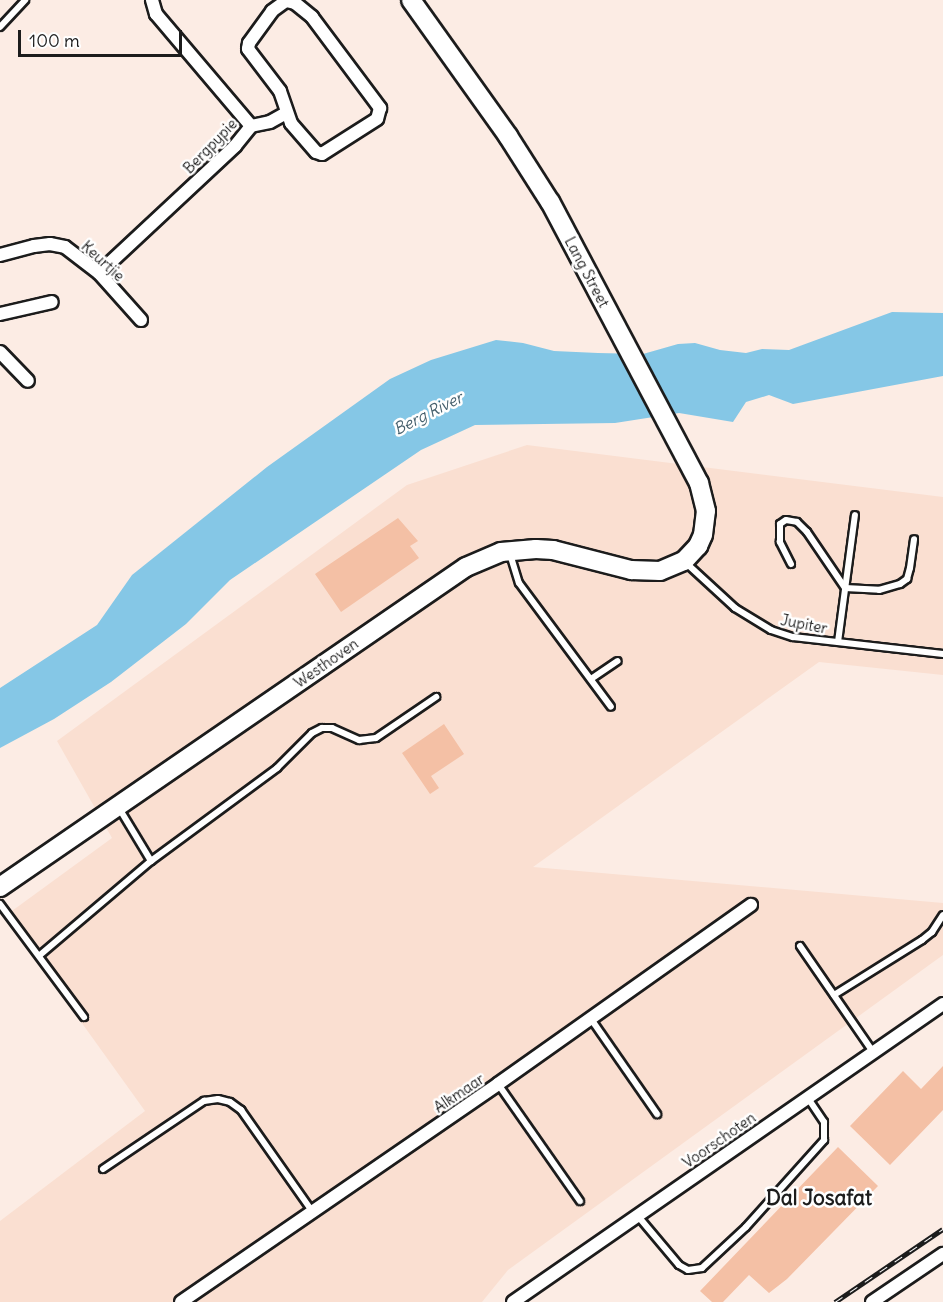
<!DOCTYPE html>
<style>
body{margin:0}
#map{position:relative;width:943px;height:1302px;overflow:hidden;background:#fcece4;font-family:Delius,sans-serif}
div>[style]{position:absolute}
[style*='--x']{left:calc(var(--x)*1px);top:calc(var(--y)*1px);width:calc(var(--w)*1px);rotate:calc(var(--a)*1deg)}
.built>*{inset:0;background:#fadfd1}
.water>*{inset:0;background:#85c7e6}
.building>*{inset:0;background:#f4c0a5}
.roads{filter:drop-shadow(2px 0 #1c1c1c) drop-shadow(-2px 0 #1c1c1c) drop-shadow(0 2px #1c1c1c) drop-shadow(0 -2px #1c1c1c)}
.lane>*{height:6px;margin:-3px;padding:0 3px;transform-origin:3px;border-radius:3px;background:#fff}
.street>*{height:12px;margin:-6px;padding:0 6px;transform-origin:6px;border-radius:6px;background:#fff}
.secondary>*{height:18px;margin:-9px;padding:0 9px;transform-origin:9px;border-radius:9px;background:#fff}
.rail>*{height:5px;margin-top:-2.5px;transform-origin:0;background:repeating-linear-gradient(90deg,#fff 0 9px,#1c1c1c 0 18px);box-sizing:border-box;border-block:2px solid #1c1c1c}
span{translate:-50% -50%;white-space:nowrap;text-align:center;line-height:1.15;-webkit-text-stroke:5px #fff;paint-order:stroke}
.street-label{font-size:15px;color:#1c1c1c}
.water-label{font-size:16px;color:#46606d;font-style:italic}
.district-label{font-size:21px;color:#1c1c1c;font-weight:700}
.scale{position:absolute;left:18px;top:30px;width:164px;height:27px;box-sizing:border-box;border:3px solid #1c1c1c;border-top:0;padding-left:8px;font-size:18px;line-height:21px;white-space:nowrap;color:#1c1c1c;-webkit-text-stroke:4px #fff;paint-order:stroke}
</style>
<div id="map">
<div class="built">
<i style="clip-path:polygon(527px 445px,943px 497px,943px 675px,819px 662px,533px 867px,943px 903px,943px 955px,508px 1270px,482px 1302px,0 1302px,0 1221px,145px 1111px,5px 916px,112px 838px,57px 741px,407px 485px)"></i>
</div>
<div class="water">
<i style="clip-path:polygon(892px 312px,943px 313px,943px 376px,793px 404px,769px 395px,746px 402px,733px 422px,679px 413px,615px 423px,475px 425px,421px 450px,230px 580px,186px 624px,111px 682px,54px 719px,0 748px,0 688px,97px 625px,132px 575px,267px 467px,390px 379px,431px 360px,496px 340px,523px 343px,554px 351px,598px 353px,643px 354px,678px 344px,695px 343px,720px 350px,746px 353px,762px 349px,789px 350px)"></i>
</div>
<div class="building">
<i style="clip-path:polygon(398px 518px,418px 541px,410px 546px,419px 558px,341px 612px,315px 574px)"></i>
<i style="clip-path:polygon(444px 724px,464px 754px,431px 776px,439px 788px,430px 794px,402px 753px)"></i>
<i style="clip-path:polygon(943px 1066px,943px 1110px,890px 1165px,850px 1126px,903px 1071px,921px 1089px)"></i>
<i style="clip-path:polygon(838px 1147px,878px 1186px,787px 1279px,769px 1293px,749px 1275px,723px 1302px,712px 1302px,700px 1291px)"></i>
</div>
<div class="roads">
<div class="lane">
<i style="--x:0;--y:27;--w:37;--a:-47"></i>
<i style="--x:510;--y:554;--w:30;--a:73"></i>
<i style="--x:519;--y:583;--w:154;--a:53.4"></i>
<i style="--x:685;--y:562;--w:68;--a:42.6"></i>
<i style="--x:735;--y:608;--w:42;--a:31.4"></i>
<i style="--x:771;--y:630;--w:23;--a:18"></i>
<i style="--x:793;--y:637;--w:151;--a:6.5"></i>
<i style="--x:791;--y:564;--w:25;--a:-117"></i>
<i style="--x:780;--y:542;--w:18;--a:-90"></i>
<i style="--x:780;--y:524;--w:7;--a:-34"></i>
<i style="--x:786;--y:520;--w:11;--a:10"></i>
<i style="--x:797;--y:522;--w:14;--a:45"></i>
<i style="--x:807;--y:532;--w:68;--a:55.8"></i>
<i style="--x:845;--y:588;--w:34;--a:3"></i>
<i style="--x:879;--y:590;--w:22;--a:-16"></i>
<i style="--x:900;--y:584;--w:9;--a:-36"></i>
<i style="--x:907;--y:579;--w:11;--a:-75"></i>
<i style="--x:910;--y:568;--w:29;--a:-82"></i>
<i style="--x:838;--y:642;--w:128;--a:-82.4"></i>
<i style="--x:591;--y:679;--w:32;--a:-34"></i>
<i style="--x:119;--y:808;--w:62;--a:58.9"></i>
<i style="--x:0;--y:904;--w:141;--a:53.4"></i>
<i style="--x:800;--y:946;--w:129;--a:55.4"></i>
<i style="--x:40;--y:955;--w:145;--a:-40.3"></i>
<i style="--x:151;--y:861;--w:157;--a:-36.4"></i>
<i style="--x:277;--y:768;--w:49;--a:-45"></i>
<i style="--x:312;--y:733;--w:11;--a:-27"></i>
<i style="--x:322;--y:728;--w:10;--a:0"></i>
<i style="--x:332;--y:728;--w:30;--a:24"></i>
<i style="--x:359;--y:740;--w:17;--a:-7"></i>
<i style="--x:376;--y:738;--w:73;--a:-34.3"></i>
<i style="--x:834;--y:995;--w:104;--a:-32"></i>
<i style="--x:922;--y:940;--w:13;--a:-39"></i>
<i style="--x:932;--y:932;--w:20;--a:-57"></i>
<i style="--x:591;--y:1019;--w:116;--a:55.2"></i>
<i style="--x:498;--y:1084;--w:143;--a:55"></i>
<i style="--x:103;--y:1169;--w:122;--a:-34"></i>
<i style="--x:204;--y:1101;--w:14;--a:-8"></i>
<i style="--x:218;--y:1099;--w:12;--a:14"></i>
<i style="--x:230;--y:1102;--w:14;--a:36"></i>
<i style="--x:241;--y:1110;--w:123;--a:54.9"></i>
<i style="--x:637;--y:1215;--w:65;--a:50"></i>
<i style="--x:679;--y:1265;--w:10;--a:29"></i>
<i style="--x:688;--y:1270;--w:14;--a:-8"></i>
<i style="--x:702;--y:1268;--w:60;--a:-43"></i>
<i style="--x:746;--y:1227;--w:117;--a:-48.1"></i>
<i style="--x:824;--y:1140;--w:18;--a:-90"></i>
<i style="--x:824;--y:1122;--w:30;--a:-124"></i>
</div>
<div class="street">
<i style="--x:286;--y:1;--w:9;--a:13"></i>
<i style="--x:295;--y:3;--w:22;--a:39"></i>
<i style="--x:312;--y:17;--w:114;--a:53.2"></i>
<i style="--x:380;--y:108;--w:11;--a:105"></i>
<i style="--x:377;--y:119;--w:65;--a:147.5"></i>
<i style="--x:322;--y:154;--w:6;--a:-162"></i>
<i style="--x:316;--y:152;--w:38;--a:-131"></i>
<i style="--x:291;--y:123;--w:34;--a:-109"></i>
<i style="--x:280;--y:91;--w:53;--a:-127.3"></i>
<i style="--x:248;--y:49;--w:6;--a:-81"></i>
<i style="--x:249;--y:43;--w:39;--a:-54"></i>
<i style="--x:272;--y:11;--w:17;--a:-36"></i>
<i style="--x:251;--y:126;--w:19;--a:-12"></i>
<i style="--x:270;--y:122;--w:18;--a:-29"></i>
<i style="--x:0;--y:255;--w:35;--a:-15"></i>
<i style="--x:34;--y:246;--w:16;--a:-7"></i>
<i style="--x:50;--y:244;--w:15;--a:11"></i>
<i style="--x:65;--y:247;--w:43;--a:37.4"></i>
<i style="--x:99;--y:273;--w:63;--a:48.2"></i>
<i style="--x:99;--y:273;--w:186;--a:-43"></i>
<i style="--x:235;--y:146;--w:26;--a:-51"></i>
<i style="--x:251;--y:126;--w:147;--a:-130.3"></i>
<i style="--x:156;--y:14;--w:15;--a:-106"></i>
<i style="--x:0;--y:314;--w:53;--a:-13"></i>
<i style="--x:0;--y:352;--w:40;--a:46"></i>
<i style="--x:181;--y:1302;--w:385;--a:-34.5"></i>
<i style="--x:498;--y:1084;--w:310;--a:-35.3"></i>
<i style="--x:513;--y:1302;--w:523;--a:-34.72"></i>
<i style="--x:872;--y:1302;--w:86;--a:-34.1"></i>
</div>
<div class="secondary">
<i style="--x:0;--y:887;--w:565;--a:-34.48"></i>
<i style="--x:466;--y:567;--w:38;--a:-23"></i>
<i style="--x:501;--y:552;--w:35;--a:-5"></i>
<i style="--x:536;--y:549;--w:17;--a:3"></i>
<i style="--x:553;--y:550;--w:81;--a:14.4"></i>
<i style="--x:631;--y:570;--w:29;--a:2"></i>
<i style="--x:660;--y:571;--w:26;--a:-23"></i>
<i style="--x:684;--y:561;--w:21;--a:-47"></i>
<i style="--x:698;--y:546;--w:12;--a:-66"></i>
<i style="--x:703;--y:535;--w:24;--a:-83"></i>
<i style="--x:706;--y:511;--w:29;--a:-104"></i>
<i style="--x:699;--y:483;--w:318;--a:-117.9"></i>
<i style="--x:550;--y:202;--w:78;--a:-122.5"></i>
<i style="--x:508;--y:136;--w:167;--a:-125.5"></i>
</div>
</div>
<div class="rail">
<i style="--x:835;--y:1302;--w:130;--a:-34.1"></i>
</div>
<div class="street-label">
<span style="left:210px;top:146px;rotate:-46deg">Bergpypie</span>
<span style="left:103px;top:261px;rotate:42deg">Keurtjie</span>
<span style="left:587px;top:272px;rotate:62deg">Lang Street</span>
<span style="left:804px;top:624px;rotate:11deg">Jupiter</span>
<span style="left:326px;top:663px;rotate:-35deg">Westhoven</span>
<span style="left:459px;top:1093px;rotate:-34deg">Alkmaar</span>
<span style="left:719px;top:1140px;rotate:-35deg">Voorschoten</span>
</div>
<div class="water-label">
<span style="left:428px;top:413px;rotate:-27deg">Berg River</span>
</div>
<div class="district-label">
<span style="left:819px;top:1198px">Dal Josafat</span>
</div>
<div class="scale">100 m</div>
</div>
